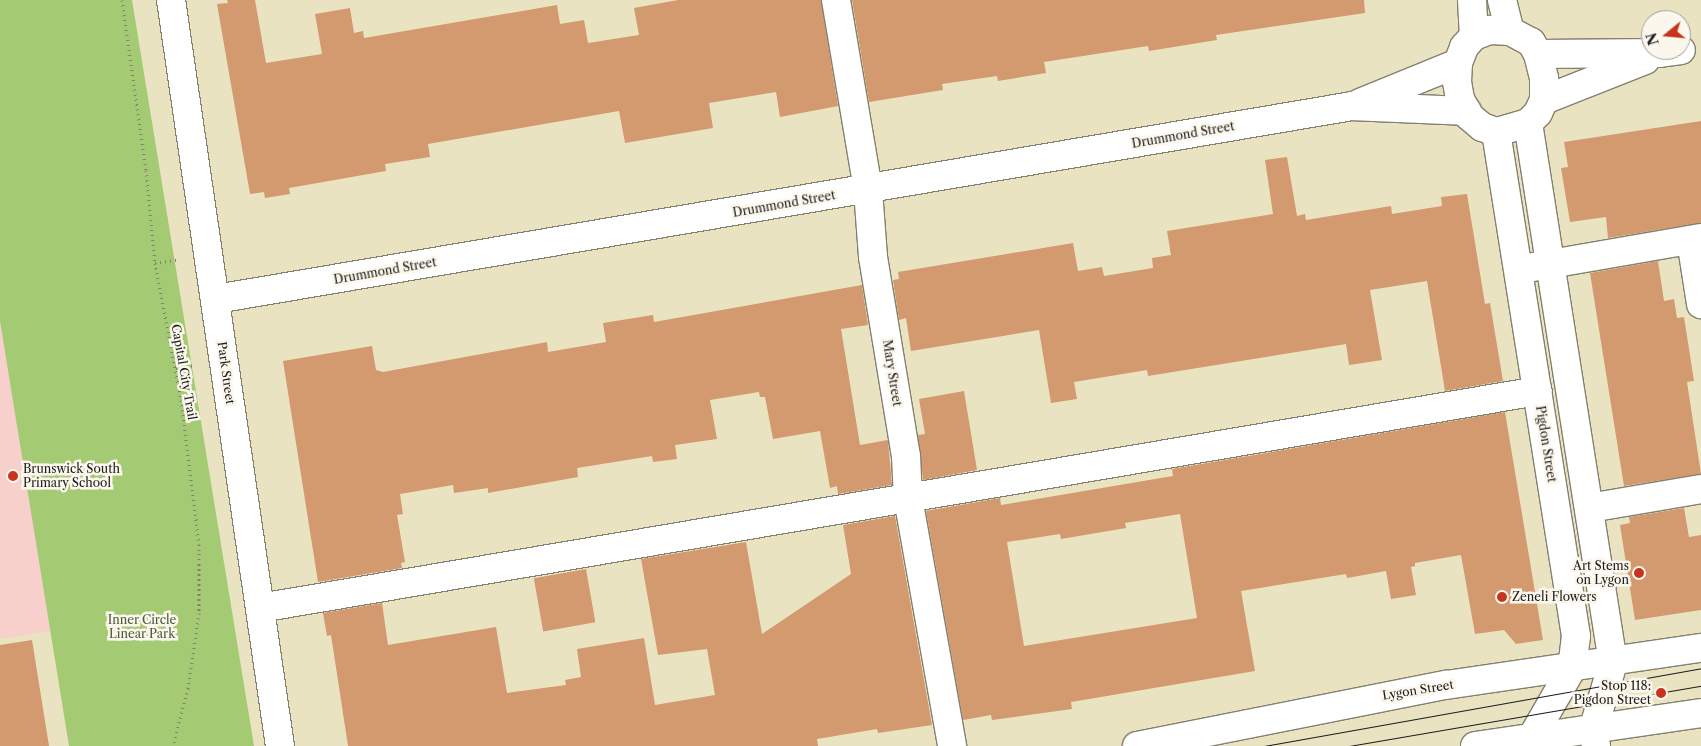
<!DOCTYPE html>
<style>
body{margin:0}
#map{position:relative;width:1701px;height:746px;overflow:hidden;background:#eae3c2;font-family:"Libre Caslon Text",serif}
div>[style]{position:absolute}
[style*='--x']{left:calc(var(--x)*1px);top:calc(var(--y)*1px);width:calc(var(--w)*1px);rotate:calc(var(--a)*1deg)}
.built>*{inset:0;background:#f7d0cb}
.green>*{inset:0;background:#a4ca74}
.building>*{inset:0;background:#d29a6e;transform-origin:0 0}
.path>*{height:3px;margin-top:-1.5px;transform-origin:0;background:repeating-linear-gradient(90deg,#83806f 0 1px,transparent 0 5px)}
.roads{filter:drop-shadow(1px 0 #83806f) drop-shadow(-1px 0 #83806f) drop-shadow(0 1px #83806f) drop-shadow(0 -1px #83806f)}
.minor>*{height:28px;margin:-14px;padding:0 14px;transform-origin:14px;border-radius:14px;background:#fff}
.tram>*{height:1px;margin:-0.5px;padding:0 0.5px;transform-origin:0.5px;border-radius:0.5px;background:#1c1c1c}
.dots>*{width:14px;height:14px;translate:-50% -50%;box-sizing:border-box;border:2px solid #fbf7ec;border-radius:50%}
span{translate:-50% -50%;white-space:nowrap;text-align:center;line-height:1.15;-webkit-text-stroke:5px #fbf7ec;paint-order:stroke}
.street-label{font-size:12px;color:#1c1c1c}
.poi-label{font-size:12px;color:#1c1c1c}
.left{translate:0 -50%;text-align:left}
.right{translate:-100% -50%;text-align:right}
.park-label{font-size:12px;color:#4c593b}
.north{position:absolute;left:1641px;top:10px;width:50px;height:50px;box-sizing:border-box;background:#fbf7ec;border:1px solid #a29f99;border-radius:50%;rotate:253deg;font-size:14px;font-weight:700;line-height:20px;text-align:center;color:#1c1c1c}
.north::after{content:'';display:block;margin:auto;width:18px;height:22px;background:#c8321e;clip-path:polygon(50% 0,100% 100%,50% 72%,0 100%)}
</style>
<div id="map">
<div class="built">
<i style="clip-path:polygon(0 321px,51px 631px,0 639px)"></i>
</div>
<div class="green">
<i style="clip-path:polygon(0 0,132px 0,254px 746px,69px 746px,0 321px)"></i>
</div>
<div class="building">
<i style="clip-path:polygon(227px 0,255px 0,266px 63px,322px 54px,315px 14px,350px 8px,354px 33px,363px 31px,364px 38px,557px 5px,560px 24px,584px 20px,588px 43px,639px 35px,634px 8px,678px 0,821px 0,838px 106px,780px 117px,776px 92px,709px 103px,713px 128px,625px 143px,619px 111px,428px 144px,430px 157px,385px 164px,386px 171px,289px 188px,290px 194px,265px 198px,264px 192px,250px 194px,217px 4px,228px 3px)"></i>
<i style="clip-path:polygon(852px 0,1364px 0,1365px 13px,1216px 35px,1217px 40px,1149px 51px,1148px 46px,1044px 62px,1046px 73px,998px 81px,997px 76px,942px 84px,943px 90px,869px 102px)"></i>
<i style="clip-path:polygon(1701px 121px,1701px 223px,1608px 238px,1606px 217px,1570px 222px,1561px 168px,1568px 167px,1564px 142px)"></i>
<i style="clip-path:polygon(1287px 157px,1297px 216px,1305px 214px,1306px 220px,1391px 206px,1392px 214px,1442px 206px,1441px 197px,1467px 194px,1485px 304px,1490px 303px,1503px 381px,1445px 391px,1427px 281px,1370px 290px,1382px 360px,1349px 365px,1346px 344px,1148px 376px,1147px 370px,1074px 382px,1077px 399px,1051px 403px,1039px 330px,911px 351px,906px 318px,899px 320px,893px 280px,899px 279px,898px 272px,1073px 243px,1078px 271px,1102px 267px,1104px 276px,1153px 268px,1152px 258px,1171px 255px,1167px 231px,1273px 214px,1265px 160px)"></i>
<i style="clip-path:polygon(1658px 261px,1664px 301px,1674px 299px,1677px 318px,1684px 317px,1694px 381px,1687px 382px,1701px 474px,1624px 486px,1590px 273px)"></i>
<i style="clip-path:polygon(862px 285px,868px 325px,841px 329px,860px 445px,888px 440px,892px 485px,838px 494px,837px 486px,830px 488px,820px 431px,773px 439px,765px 397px,760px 397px,759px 392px,710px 400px,717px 439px,675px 445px,677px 459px,653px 462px,652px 456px,577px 468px,578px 477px,488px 493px,488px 488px,454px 493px,453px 485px,400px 494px,403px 514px,397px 515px,405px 562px,401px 563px,402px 568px,318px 582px,283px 361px,372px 346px,376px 370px,383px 372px,547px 342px,548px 352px,606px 342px,603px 323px,653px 315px,654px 322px)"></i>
<i style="clip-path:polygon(964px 391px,977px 470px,923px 480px,918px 435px,925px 434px,919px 399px)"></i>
<i style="clip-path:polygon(evenodd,1505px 412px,1543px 640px,1516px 644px,1504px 630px,1475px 634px,1461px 555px,1415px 563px,1415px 566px,1411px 567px,1416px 595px,1391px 599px,1386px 571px,1347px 578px,1346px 574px,1241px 591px,1255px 671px,1071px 702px,1072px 709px,992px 720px,991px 715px,963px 720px,926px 511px,1000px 498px,1001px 505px,1173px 476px,1172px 469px,1505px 412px,1180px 514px,1197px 618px,1024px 646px,1007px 542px,1060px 534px,1061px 539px,1126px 528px,1125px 523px,1180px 514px)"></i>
<i style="clip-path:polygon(1684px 508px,1689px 537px,1701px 535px,1701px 610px,1635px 620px,1620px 525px,1630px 523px,1629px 517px)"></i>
<i style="clip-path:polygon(895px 516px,932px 725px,878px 733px,877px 729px,817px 739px,818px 746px,348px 746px,331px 635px,327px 636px,323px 613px,382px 603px,388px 645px,496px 627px,507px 693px,566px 685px,565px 680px,581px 677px,577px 649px,644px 638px,655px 705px,715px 695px,707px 649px,658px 655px,641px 559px,746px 542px,762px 634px,851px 574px,843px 525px)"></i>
<i style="left:586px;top:569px;width:54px;height:53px;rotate:80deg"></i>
<i style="clip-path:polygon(32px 640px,49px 746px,0 746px,0 645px)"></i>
</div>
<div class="path">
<i style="--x:122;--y:0;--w:172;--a:82"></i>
<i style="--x:146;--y:170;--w:93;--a:84.5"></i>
<i style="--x:155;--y:263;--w:139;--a:79.3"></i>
<i style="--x:181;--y:400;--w:145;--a:82.9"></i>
<i style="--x:199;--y:544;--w:69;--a:90"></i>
<i style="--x:199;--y:613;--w:76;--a:98.3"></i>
<i style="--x:188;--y:688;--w:60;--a:104.5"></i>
<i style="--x:155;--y:263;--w:24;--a:-9"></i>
<i style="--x:176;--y:368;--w:18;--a:-9"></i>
</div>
<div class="roads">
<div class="minor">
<i style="--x:171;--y:0;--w:754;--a:81.69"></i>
<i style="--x:836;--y:0;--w:193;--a:80.4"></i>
<i style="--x:868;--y:190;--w:67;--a:85.7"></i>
<i style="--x:873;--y:257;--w:202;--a:80.6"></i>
<i style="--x:906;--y:456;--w:42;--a:87.3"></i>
<i style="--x:908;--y:498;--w:252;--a:79.9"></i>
<i style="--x:1472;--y:0;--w:36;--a:87"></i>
<i style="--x:1502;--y:0;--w:32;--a:76"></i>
<i style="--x:1490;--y:30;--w:20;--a:3"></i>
<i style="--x:1510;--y:31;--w:24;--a:28"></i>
<i style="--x:1531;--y:42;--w:14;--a:60"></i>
<i style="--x:1538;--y:54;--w:25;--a:76"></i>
<i style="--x:1544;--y:78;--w:22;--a:90"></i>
<i style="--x:1544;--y:100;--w:14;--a:115"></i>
<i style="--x:1538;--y:113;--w:14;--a:135"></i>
<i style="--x:1528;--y:123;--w:33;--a:164"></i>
<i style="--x:1496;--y:132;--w:15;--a:-160"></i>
<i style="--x:1482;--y:127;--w:17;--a:-140"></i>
<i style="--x:1469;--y:116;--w:19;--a:-118"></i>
<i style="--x:1460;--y:99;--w:17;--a:-100"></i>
<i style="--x:1457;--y:82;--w:19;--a:-87"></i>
<i style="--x:1458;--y:63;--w:17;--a:-69"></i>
<i style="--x:1464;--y:47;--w:15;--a:-48"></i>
<i style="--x:1474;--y:36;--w:17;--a:-21"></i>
<i style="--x:1538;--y:54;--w:122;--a:-0.5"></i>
<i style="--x:1660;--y:53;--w:21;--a:-8"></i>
<i style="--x:1544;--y:100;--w:109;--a:-21.6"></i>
<i style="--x:1360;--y:103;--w:106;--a:-22.2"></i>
<i style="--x:1528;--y:123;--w:547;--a:81.05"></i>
<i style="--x:1613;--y:663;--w:70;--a:106.6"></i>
<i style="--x:1593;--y:730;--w:16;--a:79"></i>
<i style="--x:1496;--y:132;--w:510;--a:80.98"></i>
<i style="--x:1576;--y:636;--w:32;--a:97"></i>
<i style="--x:1572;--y:668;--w:90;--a:120"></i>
<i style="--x:1691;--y:240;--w:65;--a:81.1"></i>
<i style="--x:1533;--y:267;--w:170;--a:-9.8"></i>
<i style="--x:216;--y:299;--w:1152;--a:-9.64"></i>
<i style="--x:1352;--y:106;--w:115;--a:2.5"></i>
<i style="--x:1589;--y:508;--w:114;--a:-9.6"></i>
<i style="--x:260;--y:608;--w:1296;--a:-9.64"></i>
<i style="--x:1137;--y:746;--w:315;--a:-11.2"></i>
<i style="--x:1446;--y:685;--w:258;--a:-8.3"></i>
<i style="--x:1475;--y:746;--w:228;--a:-8.3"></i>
</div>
</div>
<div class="tram">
<i style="--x:1264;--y:746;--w:444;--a:-10.1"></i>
<i style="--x:1349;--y:746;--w:357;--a:-9.7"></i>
</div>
<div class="dots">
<i style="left:13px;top:476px;background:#c8321e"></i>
<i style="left:1639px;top:573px;background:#c8321e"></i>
<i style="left:1502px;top:597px;background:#c8321e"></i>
<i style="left:1661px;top:693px;background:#c8321e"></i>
</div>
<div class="street-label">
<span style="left:1183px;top:135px;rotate:-10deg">Drummond Street</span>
<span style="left:784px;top:204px;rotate:-10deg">Drummond Street</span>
<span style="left:385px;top:271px;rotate:-10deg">Drummond Street</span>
<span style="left:184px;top:372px;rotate:80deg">Capital City Trail</span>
<span style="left:226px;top:373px;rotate:82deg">Park Street</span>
<span style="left:892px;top:373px;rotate:81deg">Mary Street</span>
<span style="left:1546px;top:444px;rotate:81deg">Pigdon Street</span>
<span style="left:1418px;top:690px;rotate:-9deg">Lygon Street</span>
</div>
<div class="poi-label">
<span class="left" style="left:23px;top:476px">Brunswick South<br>Primary School</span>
<span class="right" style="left:1629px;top:573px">Art Stems<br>on Lygon</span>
<span class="left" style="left:1512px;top:597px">Zeneli Flowers</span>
<span class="right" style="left:1651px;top:693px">Stop 118:<br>Pigdon Street</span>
</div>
<div class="park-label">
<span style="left:142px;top:627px">Inner Circle<br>Linear Park</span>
</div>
<div class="north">N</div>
</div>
